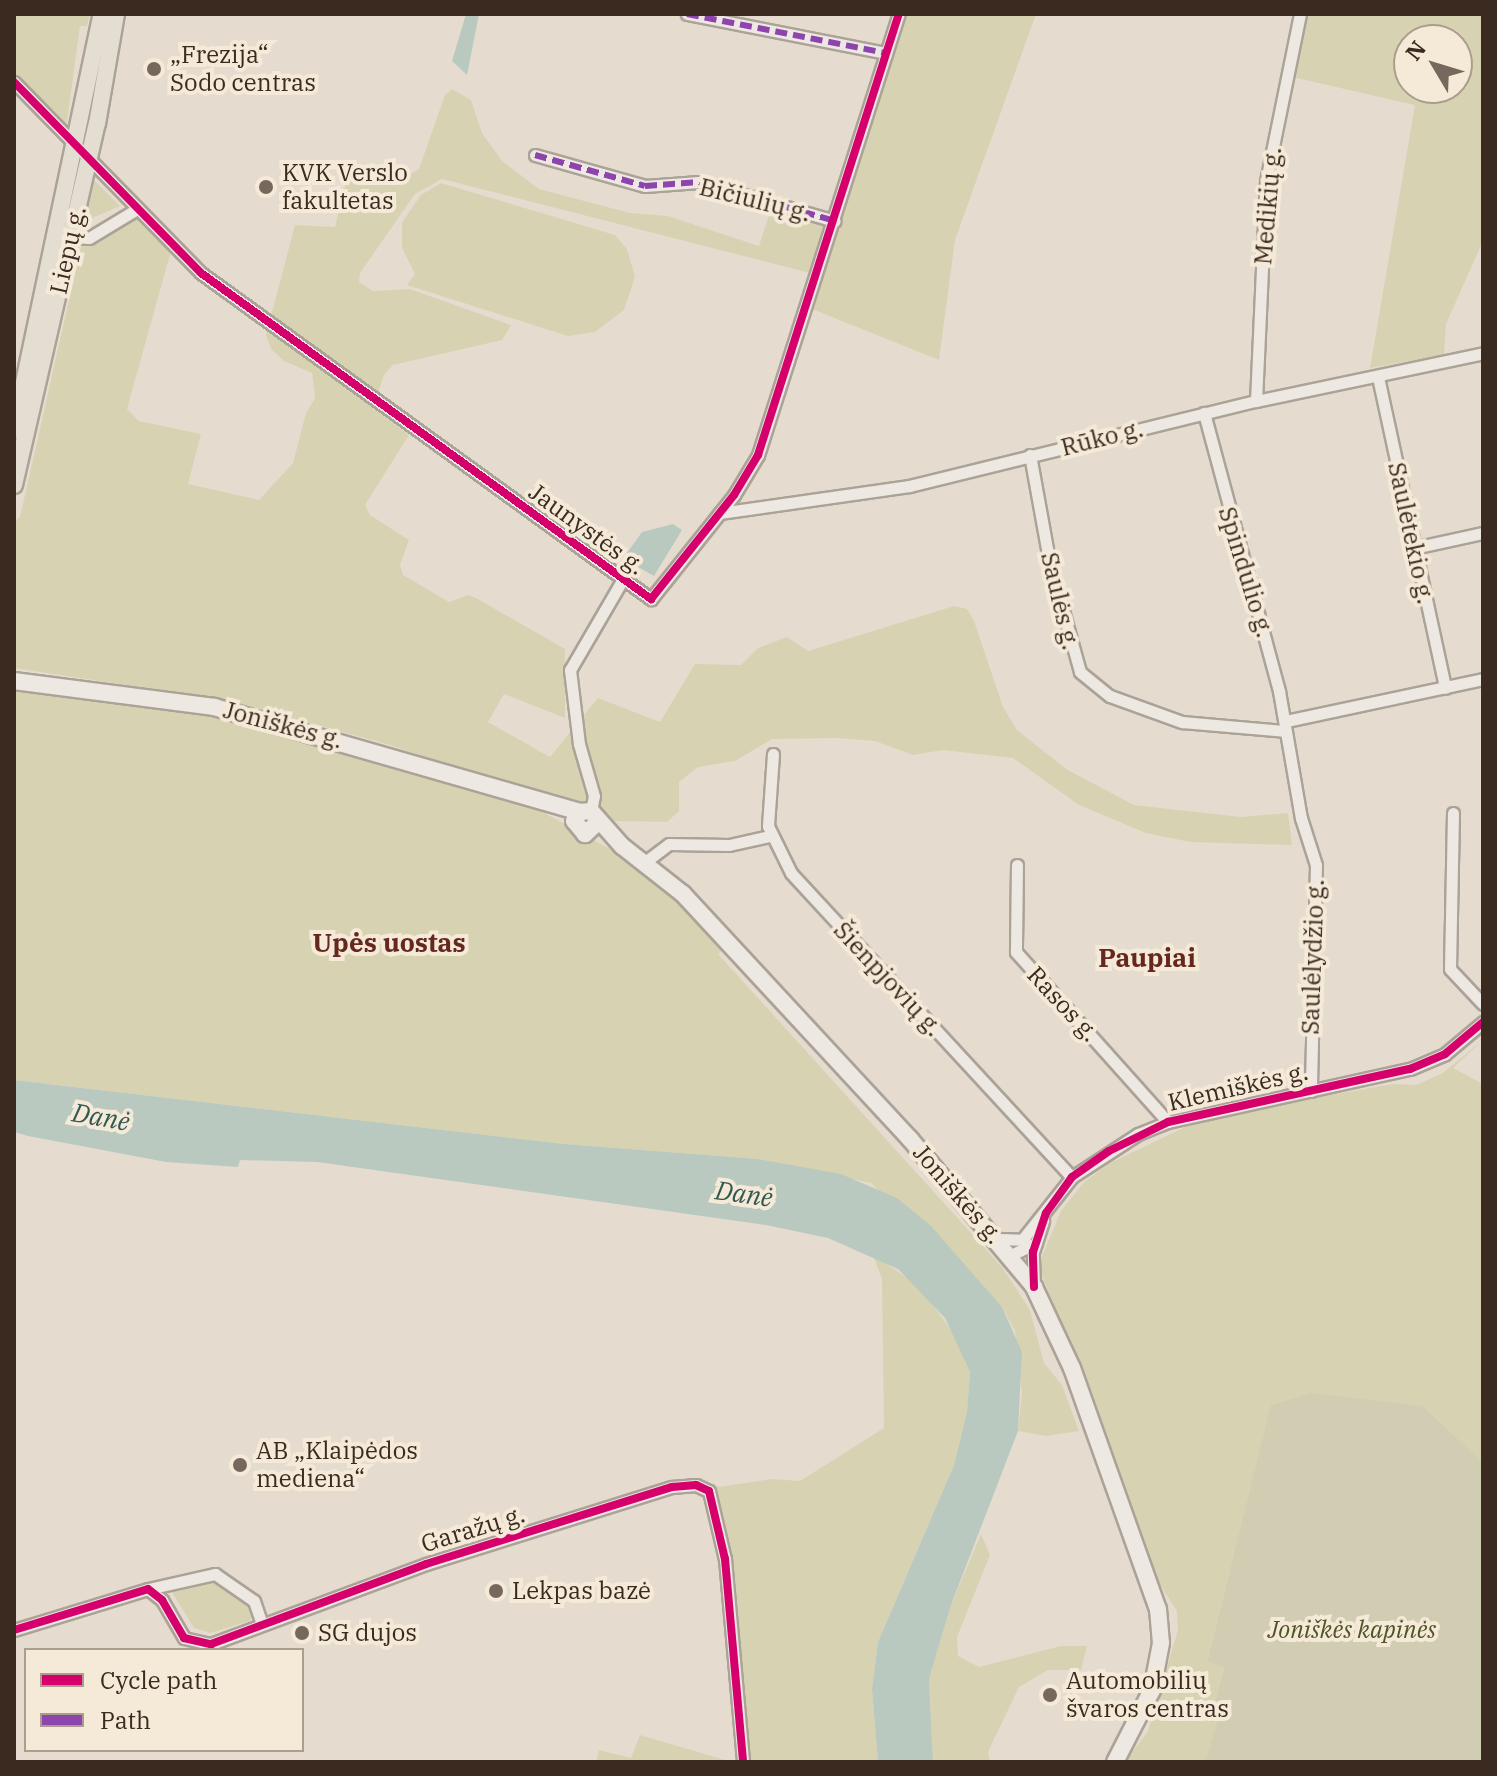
<!DOCTYPE html>
<meta charset="utf-8">
<style>
body{margin:0}
#map{position:relative;width:1497px;height:1776px;overflow:hidden;background:#e5dccf;font-family:"IBM Plex Serif",serif}
div>[style]{position:absolute}
[style*='--x']{left:calc(var(--x)*1px);top:calc(var(--y)*1px);width:calc(var(--w)*1px);rotate:calc(var(--a)*1deg)}
.green>*{inset:0;background:#d7d3b2}
.cemetery>*{inset:0;background:#d1cdb2}
.water>*{inset:0;background:#bac9bf}
.roads{filter:drop-shadow(2px 0 #aba298) drop-shadow(-2px 0 #aba298) drop-shadow(0 2px #aba298) drop-shadow(0 -2px #aba298)}
.street>*{height:11px;margin:-5.5px;padding:0 5.5px;transform-origin:5.5px;border-radius:5.5px;background:#ede8e1}
.secondary>*{height:16px;margin:-8px;padding:0 8px;transform-origin:8px;border-radius:8px;background:#ede8e1}
.primary>*{height:16px;margin:-8px;padding:0 8px;transform-origin:8px;border-radius:8px;background:#e4ddd2}
.quiet>*{height:6px;margin-top:-3px;transform-origin:0;background:repeating-linear-gradient(90deg,#8e44ad 0 12px,transparent 0 18px)}
.cycleway>*{height:8px;margin:-4px;padding:0 4px;transform-origin:4px;border-radius:4px;background:#d6006c}
.dots>*{width:22px;height:22px;translate:-50% -50%;box-sizing:border-box;border:4px solid #f5e9d7;border-radius:50%}
span{translate:-50% -50%;white-space:nowrap;text-align:center;line-height:1.15;-webkit-text-stroke:8px #f5e9d7;paint-order:stroke}
.poi-label{font-size:24px;color:#3a2a20}
.left{translate:0 -50%;text-align:left}
.street-label{font-size:24px;color:#3a2a20}
.park-label{font-size:24px;color:#4e5527;font-style:italic}
.neighbourhood-label{font-size:26px;color:#652821;font-weight:700}
.water-label{font-size:26px;color:#305952;font-style:italic}
.frame{position:absolute;inset:0;border:16px solid #3a2a20;pointer-events:none}
.legend{position:absolute;left:24px;top:1648px;width:280px;height:104px;box-sizing:border-box;background:#f5e9d7;border:2px solid #aa9d8e;margin:0;padding:10px 14px;list-style:none;font-size:24px;color:#3a2a20}
.legend li{display:flex;align-items:center;gap:16px;height:40px}
.legend b{width:40px;border:2px solid #aa9d8e}
.north{position:absolute;left:1393px;top:24px;width:80px;height:80px;box-sizing:border-box;background:#f5e9d7;border:2px solid #aa9d8e;border-radius:50%;rotate:308deg;font-size:22px;font-weight:700;line-height:32px;text-align:center;color:#3a2a20}
.north::after{content:'';display:block;margin:auto;width:28px;height:36px;background:#76685d;clip-path:polygon(50% 0,100% 100%,50% 72%,0 100%)}
</style>
<div id="map">
<div class="green">
<i style="clip-path:polygon(14px 14px,90px 14px,87px 26px,80px 26px,66px 129px,14px 76px)"></i>
<i style="clip-path:polygon(905px 14px,1036px 14px,955px 240px,939px 360px,812px 309px)"></i>
<i style="clip-path:polygon(evenodd,1308px 14px,1483px 14px,1483px 241px,1446px 324px,1444px 355px,1370px 368px,1415px 105px,1292px 77px,1308px 14px,1409px 40px,1457px 40px,1457px 88px,1409px 88px,1409px 40px)"></i>
<i style="clip-path:polygon(452px 89px,471px 100px,482px 133px,502px 161px,539px 189px,630px 213px,668px 216px,759px 246px,771px 209px,824px 223px,824px 228px,810px 273px,442px 179px,415px 194px,360px 273px,359px 282px,373px 291px,410px 289px,511px 325px,502px 340px,393px 365px,384px 375px,373px 408px,409px 435px,365px 505px,370px 515px,409px 540px,400px 565px,403px 575px,449px 602px,468px 595px,476px 598px,565px 649px,565px 718px,504px 694px,488px 722px,550px 757px,598px 698px,660px 722px,695px 664px,741px 665px,758px 648px,787px 637px,808px 651px,954px 606px,967px 609px,974px 621px,1003px 707px,1017px 730px,1066px 769px,1134px 805px,1241px 817px,1288px 813px,1292px 845px,1190px 842px,1146px 833px,1079px 805px,1013px 758px,943px 750px,913px 755px,875px 741px,838px 738px,772px 739px,735px 761px,698px 767px,679px 782px,679px 811px,667px 822px,616px 821px,390px 745px,231px 701px,14px 668px,14px 522px,20px 517px,81px 247px,105px 239px,136px 217px,171px 251px,127px 409px,139px 421px,201px 434px,188px 484px,259px 500px,293px 463px,306px 413px,315px 398px,312px 373px,284px 361px,271px 349px,266px 335px,295px 225px,335px 227px,348px 175px,401px 180px,419px 169px,445px 95px)"></i>
<i style="clip-path:polygon(94px 180px,120px 206px,90px 219px,84px 214px)"></i>
<i style="clip-path:polygon(441px 183px,615px 235px,627px 249px,635px 277px,624px 310px,595px 332px,568px 336px,407px 285px,415px 274px,402px 248px,402px 222px,421px 195px)"></i>
<i style="clip-path:polygon(14px 691px,208px 712px,528px 804px,645px 868px,726px 947px,718px 954px,1002px 1267px,1030px 1310px,1044px 1363px,1062px 1385px,1079px 1431px,1046px 1436px,1018px 1431px,1022px 1394px,1015px 1331px,1002px 1307px,871px 1183px,758px 1159px,564px 1144px,14px 1080px)"></i>
<i style="clip-path:polygon(1483px 1040px,1453px 1068px,1483px 1084px,1483px 1462px,1423px 1406px,1272px 1405px,1207px 1661px,1224px 1666px,1212px 1714px,1219px 1716px,1211px 1749px,1205px 1762px,1125px 1762px,1148px 1731px,1178px 1630px,1177px 1611px,1157px 1580px,1042px 1275px,1040px 1261px,1061px 1211px,1084px 1182px,1110px 1163px,1206px 1117px,1393px 1084px,1416px 1085px,1443px 1073px)"></i>
<i style="clip-path:polygon(872px 1253px,922px 1289px,962px 1346px,970px 1372px,967px 1412px,954px 1465px,878px 1642px,872px 1689px,878px 1762px,748px 1762px,727px 1542px,711px 1488px,772px 1479px,800px 1481px,884px 1428px,882px 1279px)"></i>
<i style="clip-path:polygon(981px 1534px,990px 1555px,957px 1637px,958px 1656px,979px 1667px,1061px 1646px,1087px 1646px,1081px 1670px,1048px 1670px,1019px 1687px,988px 1752px,990px 1762px,933px 1762px,929px 1679px,951px 1605px)"></i>
<i style="clip-path:polygon(210px 1576px,240px 1593px,254px 1609px,250px 1621px,210px 1633px,194px 1628px,169px 1587px)"></i>
<i style="clip-path:polygon(640px 1735px,732px 1762px,596px 1762px,599px 1750px,631px 1758px)"></i>
</div>
<div class="cemetery">
<i style="clip-path:polygon(1312px 1393px,1423px 1406px,1483px 1462px,1483px 1762px,1205px 1762px,1219px 1717px,1212px 1714px,1224px 1667px,1207px 1662px,1271px 1405px)"></i>
</div>
<div class="water">
<i style="clip-path:polygon(466px 14px,479px 14px,467px 75px,452px 61px)"></i>
<i style="clip-path:polygon(673px 524px,682px 530px,654px 576px,629px 562px,627px 553px,642px 532px)"></i>
<i style="clip-path:polygon(14px 1080px,564px 1144px,758px 1159px,841px 1174px,897px 1198px,931px 1226px,1002px 1307px,1022px 1352px,1018px 1431px,951px 1605px,929px 1679px,933px 1762px,878px 1762px,872px 1689px,878px 1642px,954px 1465px,967px 1412px,970px 1372px,945px 1318px,898px 1269px,828px 1238px,766px 1225px,317px 1162px,240px 1160px,238px 1167px,166px 1162px,28px 1136px,14px 1132px)"></i>
</div>
<div class="roads">
<div class="street">
<i style="--x:687;--y:14;--w:203;--a:11.1"></i>
<i style="--x:14;--y:82;--w:267;--a:45.6"></i>
<i style="--x:201;--y:273;--w:556;--a:35.92"></i>
<i style="--x:651;--y:599;--w:133;--a:-51.4"></i>
<i style="--x:734;--y:495;--w:47;--a:-59"></i>
<i style="--x:758;--y:455;--w:463;--a:-72.3"></i>
<i style="--x:535;--y:155;--w:114;--a:15.7"></i>
<i style="--x:645;--y:186;--w:54;--a:-4.2"></i>
<i style="--x:699;--y:182;--w:141;--a:16"></i>
<i style="--x:72;--y:237;--w:17;--a:3"></i>
<i style="--x:89;--y:238;--w:56;--a:-31.1"></i>
<i style="--x:1378;--y:377;--w:318;--a:77.8"></i>
<i style="--x:1256;--y:401;--w:220;--a:-87.4"></i>
<i style="--x:1266;--y:181;--w:170;--a:-78.5"></i>
<i style="--x:1204;--y:413;--w:288;--a:74.9"></i>
<i style="--x:1279;--y:691;--w:129;--a:80.2"></i>
<i style="--x:1301;--y:818;--w:49;--a:72.3"></i>
<i style="--x:1316;--y:865;--w:226;--a:91.3"></i>
<i style="--x:1030;--y:455;--w:107;--a:79.7"></i>
<i style="--x:1049;--y:560;--w:116;--a:74.5"></i>
<i style="--x:1080;--y:672;--w:38;--a:39"></i>
<i style="--x:1110;--y:696;--w:77;--a:19.9"></i>
<i style="--x:1182;--y:722;--w:102;--a:5"></i>
<i style="--x:720;--y:513;--w:191;--a:-8.1"></i>
<i style="--x:909;--y:486;--w:357;--a:-13.8"></i>
<i style="--x:1256;--y:401;--w:232;--a:-11.9"></i>
<i style="--x:1414;--y:548;--w:71;--a:-12.3"></i>
<i style="--x:1286;--y:721;--w:201;--a:-12"></i>
<i style="--x:773;--y:754;--w:72;--a:94"></i>
<i style="--x:768;--y:826;--w:52;--a:63.9"></i>
<i style="--x:791;--y:873;--w:414;--a:47.3"></i>
<i style="--x:591;--y:811;--w:15;--a:-79"></i>
<i style="--x:594;--y:796;--w:54;--a:-106.1"></i>
<i style="--x:579;--y:744;--w:75;--a:-96.9"></i>
<i style="--x:570;--y:670;--w:105;--a:-59.8"></i>
<i style="--x:1453;--y:813;--w:156;--a:91.1"></i>
<i style="--x:1450;--y:969;--w:48;--a:46.7"></i>
<i style="--x:645;--y:862;--w:30;--a:-37"></i>
<i style="--x:669;--y:844;--w:60;--a:1"></i>
<i style="--x:729;--y:845;--w:42;--a:-12.4"></i>
<i style="--x:1017;--y:865;--w:87;--a:90.7"></i>
<i style="--x:1016;--y:952;--w:228;--a:48.2"></i>
<i style="--x:999;--y:1239;--w:23;--a:2"></i>
<i style="--x:1022;--y:1240;--w:80;--a:-51.6"></i>
<i style="--x:1072;--y:1177;--w:79;--a:-33.1"></i>
<i style="--x:1138;--y:1134;--w:32;--a:-22"></i>
<i style="--x:1168;--y:1122;--w:248;--a:-12.4"></i>
<i style="--x:1410;--y:1069;--w:38;--a:-23"></i>
<i style="--x:1445;--y:1054;--w:50;--a:-40.1"></i>
<i style="--x:1011;--y:1255;--w:28;--a:-26"></i>
<i style="--x:1034;--y:1287;--w:35;--a:-92"></i>
<i style="--x:1033;--y:1252;--w:33;--a:-72"></i>
<i style="--x:148;--y:1589;--w:69;--a:-12.6"></i>
<i style="--x:215;--y:1574;--w:47;--a:34.7"></i>
<i style="--x:254;--y:1601;--w:24;--a:71"></i>
<i style="--x:14;--y:1630;--w:140;--a:-17"></i>
<i style="--x:148;--y:1589;--w:18;--a:38"></i>
<i style="--x:162;--y:1600;--w:44;--a:59.9"></i>
<i style="--x:184;--y:1638;--w:28;--a:13"></i>
<i style="--x:211;--y:1644;--w:229;--a:-20.4"></i>
<i style="--x:426;--y:1564;--w:258;--a:-17.4"></i>
<i style="--x:672;--y:1487;--w:24;--a:-5"></i>
<i style="--x:696;--y:1485;--w:14;--a:25"></i>
<i style="--x:709;--y:1491;--w:70;--a:76.8"></i>
<i style="--x:725;--y:1559;--w:204;--a:84.9"></i>
</div>
<div class="secondary">
<i style="--x:14;--y:681;--w:202;--a:7.4"></i>
<i style="--x:214;--y:707;--w:381;--a:16"></i>
<i style="--x:598;--y:822;--w:18;--a:137"></i>
<i style="--x:585;--y:834;--w:17;--a:-130"></i>
<i style="--x:574;--y:821;--w:11;--a:-56"></i>
<i style="--x:580;--y:812;--w:11;--a:-5"></i>
<i style="--x:591;--y:811;--w:47;--a:48.5"></i>
<i style="--x:622;--y:846;--w:78;--a:38.2"></i>
<i style="--x:683;--y:894;--w:334;--a:47.2"></i>
<i style="--x:910;--y:1139;--w:193;--a:50"></i>
<i style="--x:1034;--y:1287;--w:89;--a:64.9"></i>
<i style="--x:1072;--y:1368;--w:256;--a:70.4"></i>
<i style="--x:1158;--y:1609;--w:34;--a:85"></i>
<i style="--x:1161;--y:1643;--w:48;--a:100.8"></i>
<i style="--x:1152;--y:1690;--w:81;--a:117.2"></i>
</div>
<div class="primary">
<i style="--x:14;--y:430;--w:425;--a:-78.1"></i>
<i style="--x:14;--y:485;--w:370;--a:-77.1"></i>
<i style="--x:97;--y:124;--w:112;--a:-80.2"></i>
</div>
</div>
<div class="quiet">
<i style="--x:687;--y:14;--w:203;--a:11.1"></i>
<i style="--x:535;--y:155;--w:114;--a:15.7"></i>
<i style="--x:645;--y:186;--w:54;--a:-4.2"></i>
<i style="--x:699;--y:182;--w:141;--a:16"></i>
</div>
<div class="cycleway">
<i style="--x:14;--y:82;--w:267;--a:45.6"></i>
<i style="--x:201;--y:273;--w:556;--a:35.92"></i>
<i style="--x:651;--y:599;--w:133;--a:-51.4"></i>
<i style="--x:734;--y:495;--w:47;--a:-59"></i>
<i style="--x:758;--y:455;--w:463;--a:-72.3"></i>
<i style="--x:1034;--y:1287;--w:35;--a:-92"></i>
<i style="--x:1033;--y:1252;--w:41;--a:-71.6"></i>
<i style="--x:1046;--y:1213;--w:44;--a:-54.2"></i>
<i style="--x:1072;--y:1177;--w:45;--a:-35.1"></i>
<i style="--x:1109;--y:1151;--w:66;--a:-26.2"></i>
<i style="--x:1168;--y:1122;--w:248;--a:-12.4"></i>
<i style="--x:1410;--y:1069;--w:38;--a:-23"></i>
<i style="--x:1445;--y:1054;--w:50;--a:-40.1"></i>
<i style="--x:14;--y:1630;--w:140;--a:-17"></i>
<i style="--x:148;--y:1589;--w:18;--a:38"></i>
<i style="--x:162;--y:1600;--w:44;--a:59.9"></i>
<i style="--x:184;--y:1638;--w:28;--a:13"></i>
<i style="--x:211;--y:1644;--w:229;--a:-20.4"></i>
<i style="--x:426;--y:1564;--w:258;--a:-17.4"></i>
<i style="--x:672;--y:1487;--w:24;--a:-5"></i>
<i style="--x:696;--y:1485;--w:14;--a:25"></i>
<i style="--x:709;--y:1491;--w:70;--a:76.8"></i>
<i style="--x:725;--y:1559;--w:204;--a:84.9"></i>
</div>
<div class="dots">
<i style="left:154px;top:69px;background:#76685d"></i>
<i style="left:266px;top:187px;background:#76685d"></i>
<i style="left:240px;top:1465px;background:#76685d"></i>
<i style="left:496px;top:1591px;background:#76685d"></i>
<i style="left:302px;top:1633px;background:#76685d"></i>
<i style="left:1050px;top:1695px;background:#76685d"></i>
</div>
<div class="poi-label">
<span class="left" style="left:170px;top:69px">„Frezija“<br>Sodo centras</span>
<span class="left" style="left:282px;top:187px">KVK Verslo<br>fakultetas</span>
<span class="left" style="left:256px;top:1465px">AB „Klaipėdos<br>mediena“</span>
<span class="left" style="left:512px;top:1591px">Lekpas bazė</span>
<span class="left" style="left:318px;top:1633px">SG dujos</span>
<span class="left" style="left:1066px;top:1695px">Automobilių<br>švaros centras</span>
</div>
<div class="street-label">
<span style="left:755px;top:200px;rotate:14deg">Bičiulių g.</span>
<span style="left:1268px;top:206px;rotate:-85deg">Medikių g.</span>
<span style="left:68px;top:250px;rotate:-77deg">Liepų g.</span>
<span style="left:1102px;top:438px;rotate:-14deg">Rūko g.</span>
<span style="left:587px;top:529px;rotate:36deg">Jaunystės g.</span>
<span style="left:1411px;top:533px;rotate:78deg">Saulėtekio g.</span>
<span style="left:1246px;top:572px;rotate:73deg">Spindulio g.</span>
<span style="left:1060px;top:601px;rotate:77deg">Saulės g.</span>
<span style="left:283px;top:725px;rotate:15deg">Joniškės g.</span>
<span style="left:1313px;top:957px;rotate:-88deg">Saulėlydžio g.</span>
<span style="left:888px;top:979px;rotate:47deg">Šienpjovių g.</span>
<span style="left:1063px;top:1004px;rotate:47deg">Rasos g.</span>
<span style="left:1238px;top:1087px;rotate:-13deg">Klemiškės g.</span>
<span style="left:958px;top:1194px;rotate:49deg">Joniškės g.</span>
<span style="left:473px;top:1529px;rotate:-17deg">Garažų g.</span>
</div>
<div class="park-label">
<span style="left:1352px;top:1630px">Joniškės kapinės</span>
</div>
<div class="neighbourhood-label">
<span style="left:389px;top:943px">Upės uostas</span>
<span style="left:1147px;top:958px">Paupiai</span>
</div>
<div class="water-label">
<span style="left:101px;top:1117px;rotate:10deg">Danė</span>
<span style="left:744px;top:1194px;rotate:8deg">Danė</span>
</div>
<div class="frame"></div>
<ul class="legend">
<li><b style="height:10px;background:#d6006c"></b>Cycle path</li>
<li><b style="height:10px;background:#8e44ad"></b>Path</li>
</ul>
<div class="north">N</div>
</div>
